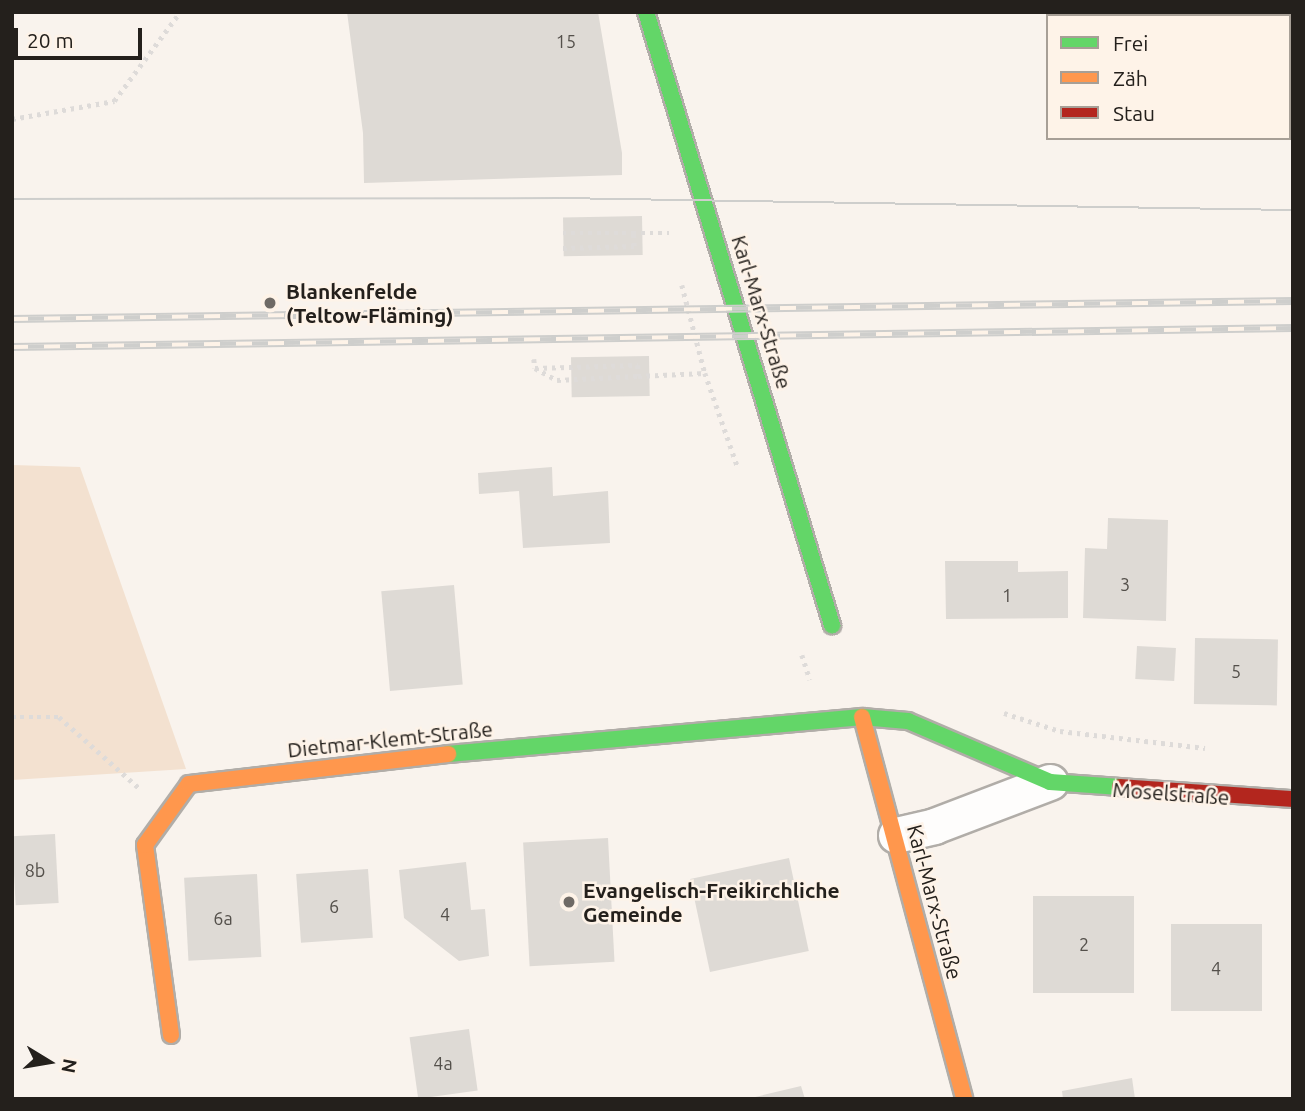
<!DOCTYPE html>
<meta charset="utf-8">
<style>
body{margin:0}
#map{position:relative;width:1305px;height:1111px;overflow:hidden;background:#f9f3ed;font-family:Ubuntu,sans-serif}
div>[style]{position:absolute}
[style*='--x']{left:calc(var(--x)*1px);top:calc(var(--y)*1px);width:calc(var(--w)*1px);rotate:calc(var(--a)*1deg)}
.green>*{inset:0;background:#f3e1d0}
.building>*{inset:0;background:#dedad5;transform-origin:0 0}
.path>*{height:4.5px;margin-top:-2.25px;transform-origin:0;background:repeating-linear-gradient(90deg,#dedbd9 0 3.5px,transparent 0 8.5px)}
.roads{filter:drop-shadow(2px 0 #b1ada8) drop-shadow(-2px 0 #b1ada8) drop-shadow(0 2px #b1ada8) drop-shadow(0 -2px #b1ada8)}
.street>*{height:35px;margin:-17.5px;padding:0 17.5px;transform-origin:17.5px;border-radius:17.5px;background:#fefdfc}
.fast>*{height:16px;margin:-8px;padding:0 8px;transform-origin:8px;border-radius:8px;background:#63d668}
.slow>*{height:16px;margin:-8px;padding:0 8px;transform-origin:8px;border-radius:8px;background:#ff974d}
.jam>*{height:16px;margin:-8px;padding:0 8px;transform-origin:8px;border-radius:8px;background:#b3261e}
.tram>*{height:2px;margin:-1px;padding:0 1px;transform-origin:1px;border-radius:1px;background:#cececc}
.rail>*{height:8px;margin-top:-4px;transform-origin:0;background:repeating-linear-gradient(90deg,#fef3e8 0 16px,#cececc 0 32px);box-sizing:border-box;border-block:2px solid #cececc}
.dots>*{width:19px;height:19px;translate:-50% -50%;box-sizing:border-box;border:4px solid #fef3e8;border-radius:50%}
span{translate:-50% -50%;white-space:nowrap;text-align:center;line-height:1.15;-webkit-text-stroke:5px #fef3e8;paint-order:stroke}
.number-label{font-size:18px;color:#54504b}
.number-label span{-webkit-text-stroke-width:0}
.poi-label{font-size:21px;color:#24201c;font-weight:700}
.left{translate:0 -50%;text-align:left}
.street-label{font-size:21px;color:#24201c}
.frame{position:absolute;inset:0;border:14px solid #24201c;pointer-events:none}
.legend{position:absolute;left:1046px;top:14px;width:245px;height:126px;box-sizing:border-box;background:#fef3e8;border:2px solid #a79f96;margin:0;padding:9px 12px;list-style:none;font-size:21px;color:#24201c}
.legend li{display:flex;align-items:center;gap:14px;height:35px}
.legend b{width:35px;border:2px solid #a79f96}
.north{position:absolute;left:14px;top:1027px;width:70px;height:70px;-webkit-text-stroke:5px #fef3e8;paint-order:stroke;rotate:101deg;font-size:19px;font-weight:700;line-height:28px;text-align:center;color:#24201c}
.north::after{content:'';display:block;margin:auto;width:24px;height:32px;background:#24201c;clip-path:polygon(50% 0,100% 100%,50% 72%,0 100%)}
.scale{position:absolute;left:14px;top:28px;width:128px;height:32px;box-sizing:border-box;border:4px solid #24201c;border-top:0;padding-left:9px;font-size:21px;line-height:24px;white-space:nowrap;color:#24201c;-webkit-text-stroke:5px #fef3e8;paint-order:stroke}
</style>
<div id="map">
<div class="green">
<i style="clip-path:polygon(12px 465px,80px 467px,186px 769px,12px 780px)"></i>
</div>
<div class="building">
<i style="clip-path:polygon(347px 12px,598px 12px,622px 153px,622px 175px,364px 183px,363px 133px)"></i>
<i style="left:642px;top:216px;width:39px;height:79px;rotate:89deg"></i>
<i style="left:649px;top:356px;width:40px;height:78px;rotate:89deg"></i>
<i style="clip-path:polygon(552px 467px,553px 496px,608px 491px,610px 543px,523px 548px,519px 491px,479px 494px,478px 473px)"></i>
<i style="clip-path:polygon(1108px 518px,1168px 520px,1166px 621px,1083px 618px,1085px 548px,1107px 549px)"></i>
<i style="clip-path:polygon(945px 561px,1018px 561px,1018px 572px,1068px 571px,1068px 618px,946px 619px)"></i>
<i style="left:454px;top:585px;width:100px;height:73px;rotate:85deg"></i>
<i style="left:1195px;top:638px;width:83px;height:66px;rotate:1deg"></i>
<i style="left:1137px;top:646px;width:39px;height:33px;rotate:3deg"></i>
<i style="left:55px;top:834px;width:69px;height:43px;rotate:87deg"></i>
<i style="left:608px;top:838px;width:124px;height:85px;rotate:87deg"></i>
<i style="left:789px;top:858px;width:95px;height:101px;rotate:78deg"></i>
<i style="clip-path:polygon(466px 862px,471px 910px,485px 909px,489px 956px,459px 961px,404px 918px,399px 870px)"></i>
<i style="left:368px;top:869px;width:69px;height:72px;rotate:86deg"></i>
<i style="left:257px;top:874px;width:83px;height:73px;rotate:87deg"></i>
<i style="left:1033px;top:896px;width:101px;height:97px"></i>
<i style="left:1171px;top:924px;width:91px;height:87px"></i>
<i style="left:469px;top:1029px;width:62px;height:60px;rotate:82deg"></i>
<i style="clip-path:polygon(1132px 1078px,1135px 1099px,1063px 1099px,1062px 1091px)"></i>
<i style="clip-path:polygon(801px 1086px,805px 1099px,752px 1099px,751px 1098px)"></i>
</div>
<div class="path">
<i style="--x:12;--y:119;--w:104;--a:-10"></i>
<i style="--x:114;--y:101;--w:111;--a:-53.4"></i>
<i style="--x:563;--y:233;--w:70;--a:0"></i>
<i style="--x:563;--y:248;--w:71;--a:-1.6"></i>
<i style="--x:634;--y:246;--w:13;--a:-94"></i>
<i style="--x:633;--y:233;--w:36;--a:0"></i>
<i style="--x:682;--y:285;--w:91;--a:75.4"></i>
<i style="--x:705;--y:373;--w:101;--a:70.8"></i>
<i style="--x:534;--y:359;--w:9;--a:84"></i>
<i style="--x:535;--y:368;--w:25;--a:29"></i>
<i style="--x:557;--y:380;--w:81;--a:-2.8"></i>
<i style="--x:535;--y:368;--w:103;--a:-1.7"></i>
<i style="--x:638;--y:365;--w:11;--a:90"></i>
<i style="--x:638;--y:376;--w:67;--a:-2.6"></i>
<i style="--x:802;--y:655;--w:26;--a:72"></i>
<i style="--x:1004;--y:713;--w:59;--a:17.8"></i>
<i style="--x:1060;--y:731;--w:146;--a:6.7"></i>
<i style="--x:12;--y:717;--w:47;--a:0"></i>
<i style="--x:59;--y:717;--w:107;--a:41.6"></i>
</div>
<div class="roads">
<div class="street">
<i style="--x:896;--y:835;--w:39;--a:-13"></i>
<i style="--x:934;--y:826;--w:124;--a:-20.8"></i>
</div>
<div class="fast">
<i style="--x:646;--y:12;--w:641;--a:73.12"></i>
<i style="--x:448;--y:754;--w:416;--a:-5.1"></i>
<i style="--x:862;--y:717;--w:46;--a:5"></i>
<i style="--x:908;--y:721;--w:155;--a:23.2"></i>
<i style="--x:1050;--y:782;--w:70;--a:4.1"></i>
</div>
<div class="slow">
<i style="--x:862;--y:717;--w:395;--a:75"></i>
<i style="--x:171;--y:1035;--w:192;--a:-97.8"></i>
<i style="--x:145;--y:845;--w:75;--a:-54.2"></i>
<i style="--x:189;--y:784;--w:261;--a:-6.6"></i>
</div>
<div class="jam">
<i style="--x:1120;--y:787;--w:173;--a:4"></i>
</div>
</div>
<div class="tram">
<i style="--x:12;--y:199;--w:547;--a:-0.1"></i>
<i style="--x:559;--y:198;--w:734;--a:0.94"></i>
</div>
<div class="rail">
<i style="--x:12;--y:319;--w:1281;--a:-0.81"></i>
<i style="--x:12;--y:347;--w:1281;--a:-0.85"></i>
</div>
<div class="dots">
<i style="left:270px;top:303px;background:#6f6a65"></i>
<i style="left:569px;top:902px;background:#6f6a65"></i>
</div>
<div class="number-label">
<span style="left:566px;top:41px">15</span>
<span style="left:1125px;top:584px">3</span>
<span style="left:1007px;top:595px">1</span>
<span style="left:1236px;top:671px">5</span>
<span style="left:35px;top:870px">8b</span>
<span style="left:334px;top:906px">6</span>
<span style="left:445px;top:914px">4</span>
<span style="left:223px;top:918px">6a</span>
<span style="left:1084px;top:944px">2</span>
<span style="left:1216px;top:968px">4</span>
<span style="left:443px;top:1063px">4a</span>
</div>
<div class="poi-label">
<span class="left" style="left:286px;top:303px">Blankenfelde<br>(Teltow-Fläming)</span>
<span class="left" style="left:583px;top:902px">Evangelisch-Freikirchliche<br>Gemeinde</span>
</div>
<div class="street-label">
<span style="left:762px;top:312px;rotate:73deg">Karl-Marx-Straße</span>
<span style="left:390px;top:739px;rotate:-6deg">Dietmar-Klemt-Straße</span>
<span style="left:1171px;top:793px;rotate:4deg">Moselstraße</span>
<span style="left:935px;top:902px;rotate:75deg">Karl-Marx-Straße</span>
</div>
<div class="frame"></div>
<ul class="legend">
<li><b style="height:9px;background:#63d668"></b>Frei</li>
<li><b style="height:9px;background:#ff974d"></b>Zäh</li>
<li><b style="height:9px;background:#b3261e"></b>Stau</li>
</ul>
<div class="north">N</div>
<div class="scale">20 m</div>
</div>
